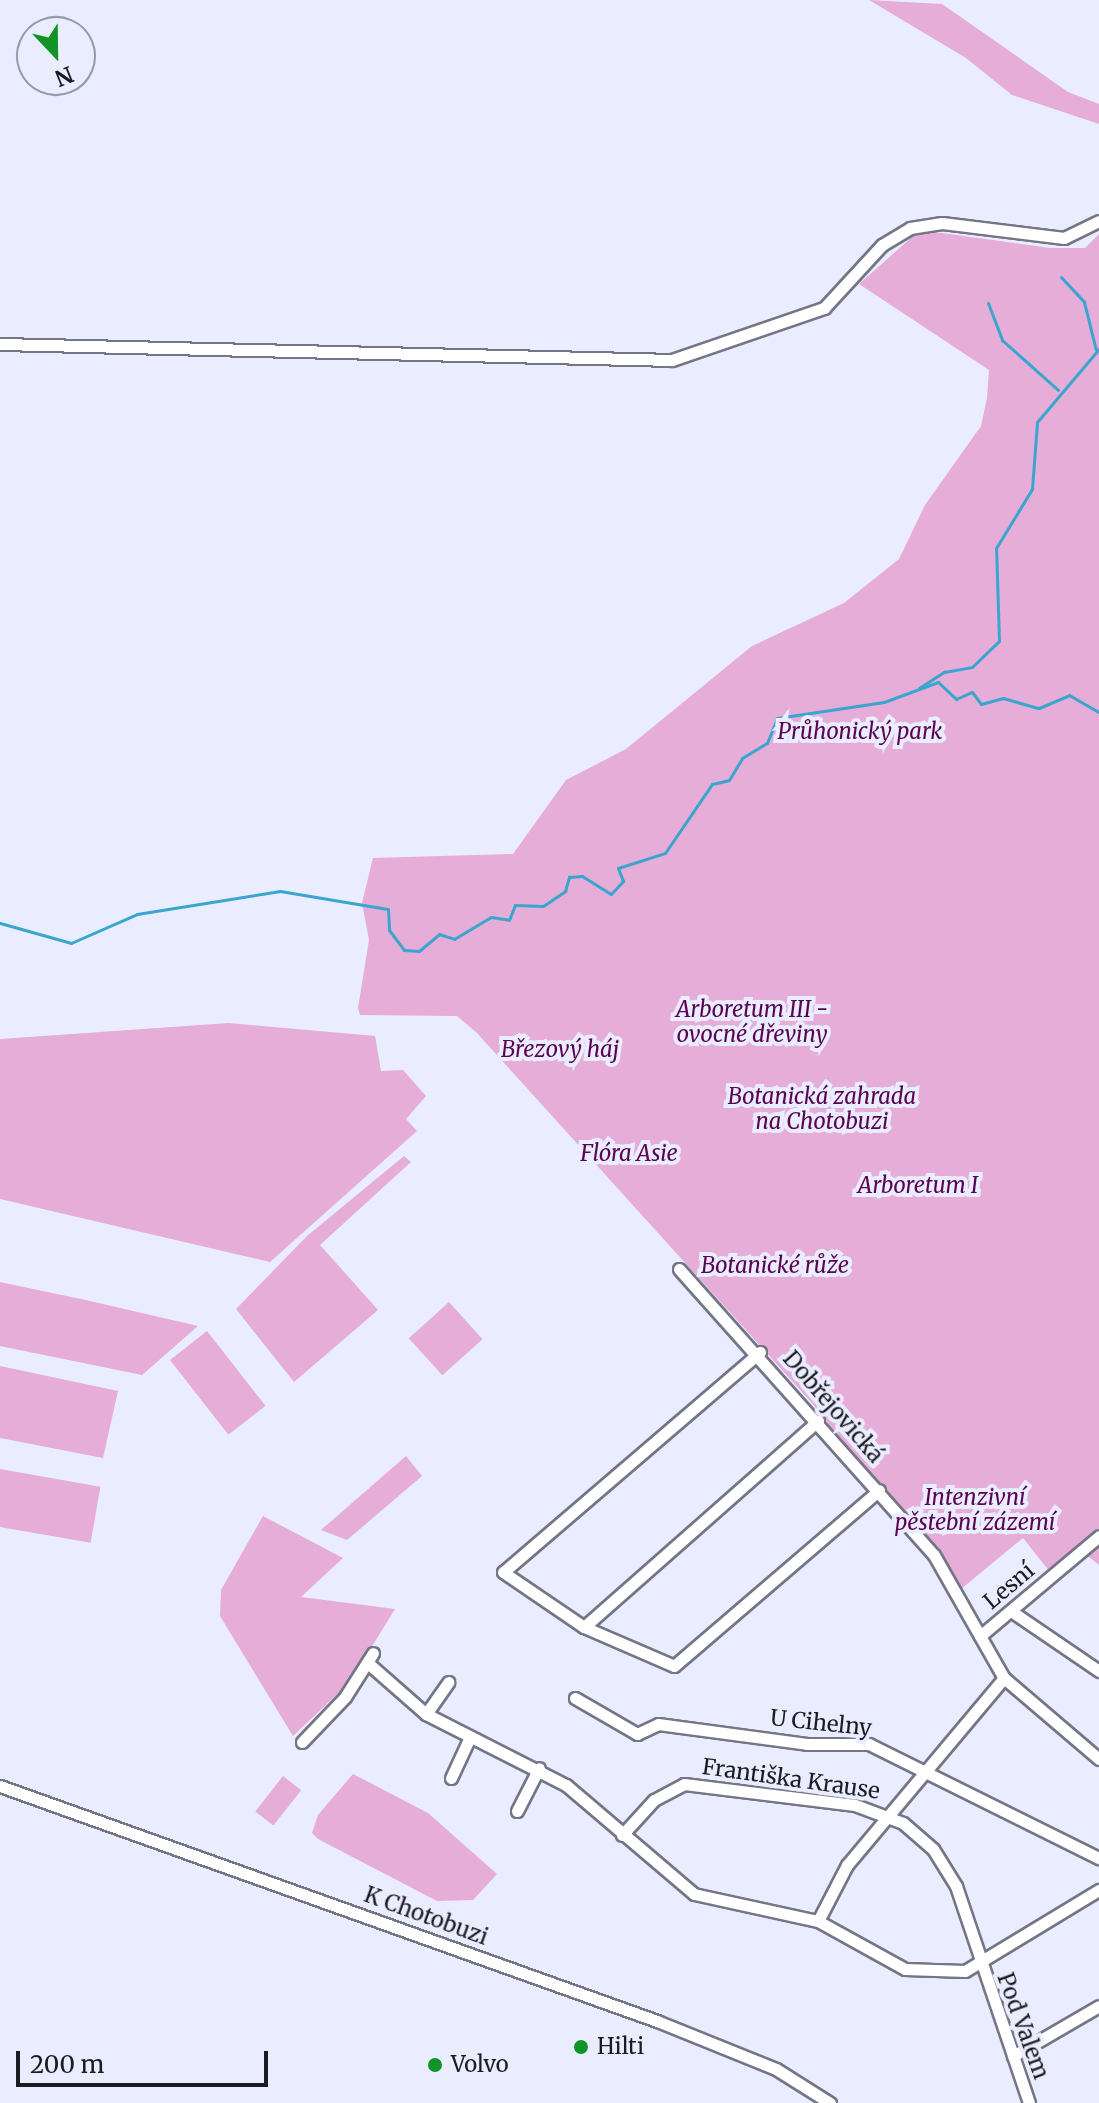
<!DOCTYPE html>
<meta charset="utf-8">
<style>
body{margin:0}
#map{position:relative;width:1099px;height:2103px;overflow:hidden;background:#eaecff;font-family:Merriweather,serif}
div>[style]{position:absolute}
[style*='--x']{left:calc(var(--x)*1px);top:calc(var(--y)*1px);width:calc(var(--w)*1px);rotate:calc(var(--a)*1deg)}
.green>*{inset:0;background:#e5add8;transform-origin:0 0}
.stream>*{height:3px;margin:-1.5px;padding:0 1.5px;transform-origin:1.5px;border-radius:1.5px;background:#3aa6cd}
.roads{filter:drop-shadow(2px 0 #747686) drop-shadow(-2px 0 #747686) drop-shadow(0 2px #747686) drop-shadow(0 -2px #747686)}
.minor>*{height:11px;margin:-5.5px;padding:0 5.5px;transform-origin:5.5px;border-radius:5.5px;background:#fff}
.dots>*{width:22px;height:22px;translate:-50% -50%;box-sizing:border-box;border:4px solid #eaecff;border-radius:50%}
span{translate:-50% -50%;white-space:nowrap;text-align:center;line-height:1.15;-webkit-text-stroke:8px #eaecff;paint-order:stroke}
.park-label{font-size:22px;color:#5b0350;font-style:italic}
.street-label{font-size:22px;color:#1b1c22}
.poi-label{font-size:22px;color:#1b1c22}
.left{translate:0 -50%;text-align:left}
.north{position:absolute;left:16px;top:16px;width:80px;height:80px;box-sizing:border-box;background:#eaecff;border:2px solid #9799a7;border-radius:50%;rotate:158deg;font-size:22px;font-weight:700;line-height:32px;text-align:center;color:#1b1c22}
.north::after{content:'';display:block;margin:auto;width:28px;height:36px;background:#109427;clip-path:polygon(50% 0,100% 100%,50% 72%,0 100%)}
.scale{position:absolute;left:16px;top:2051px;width:252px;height:36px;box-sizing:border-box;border:4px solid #1b1c22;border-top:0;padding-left:10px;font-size:24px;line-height:28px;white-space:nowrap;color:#1b1c22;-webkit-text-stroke:6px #eaecff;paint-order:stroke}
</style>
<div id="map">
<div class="green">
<i style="clip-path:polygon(869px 0,942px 4px,1068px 92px,1099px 104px,1099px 124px,1012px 95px,966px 58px)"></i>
<i style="clip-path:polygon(920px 230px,1050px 248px,1085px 248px,1099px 234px,1099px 1565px,1078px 1548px,1050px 1572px,1023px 1538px,961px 1589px,811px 1402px,477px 1033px,457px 1016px,360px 1015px,358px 1008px,369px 940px,362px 903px,373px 858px,513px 854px,566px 780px,626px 749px,752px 646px,844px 603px,899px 559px,925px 505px,981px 426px,987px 398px,989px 370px,859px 284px)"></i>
<i style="clip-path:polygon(229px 1023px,375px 1036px,381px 1071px,403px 1070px,426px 1096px,406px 1119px,417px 1131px,270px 1262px,0 1199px,0 1039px)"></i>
<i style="clip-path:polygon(404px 1156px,411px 1162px,320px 1245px,378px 1310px,294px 1382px,236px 1309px,307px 1236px)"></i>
<i style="clip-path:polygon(0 1282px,90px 1301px,198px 1326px,142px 1375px,0 1346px)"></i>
<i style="left:449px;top:1302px;width:50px;height:54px;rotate:48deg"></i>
<i style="left:207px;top:1331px;width:95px;height:47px;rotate:52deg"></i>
<i style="clip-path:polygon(0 1366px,118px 1391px,103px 1458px,0 1438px)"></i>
<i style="clip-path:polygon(406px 1456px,422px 1476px,347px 1540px,321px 1530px)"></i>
<i style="left:0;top:1469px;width:102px;height:57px;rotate:10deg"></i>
<i style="clip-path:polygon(263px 1516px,343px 1558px,301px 1597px,395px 1609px,350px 1682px,293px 1736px,220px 1616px,221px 1590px)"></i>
<i style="clip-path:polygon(353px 1774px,428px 1813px,497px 1874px,473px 1900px,437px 1901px,318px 1839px,312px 1833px,318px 1815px)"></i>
<i style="left:283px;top:1776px;width:23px;height:45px;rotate:38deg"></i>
</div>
<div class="stream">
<i style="--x:1061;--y:277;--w:34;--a:47"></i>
<i style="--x:1084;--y:302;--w:49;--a:76"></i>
<i style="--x:988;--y:303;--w:40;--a:69"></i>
<i style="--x:1002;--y:340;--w:75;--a:41.8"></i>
<i style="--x:919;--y:688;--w:30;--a:-33"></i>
<i style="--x:944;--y:672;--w:28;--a:-10"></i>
<i style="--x:972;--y:667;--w:37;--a:-44"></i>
<i style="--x:999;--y:641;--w:93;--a:-91.8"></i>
<i style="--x:996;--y:548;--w:69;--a:-58.6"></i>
<i style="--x:1032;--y:489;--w:67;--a:-85.7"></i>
<i style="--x:1037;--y:422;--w:96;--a:-49.7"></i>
<i style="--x:0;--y:923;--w:74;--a:15.7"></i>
<i style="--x:71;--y:943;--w:72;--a:-23.7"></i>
<i style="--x:137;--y:914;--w:145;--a:-9.1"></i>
<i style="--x:280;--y:891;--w:109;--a:9.5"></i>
<i style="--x:388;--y:909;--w:21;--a:87"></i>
<i style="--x:389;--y:930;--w:25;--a:53"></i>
<i style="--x:404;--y:950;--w:15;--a:4"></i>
<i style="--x:419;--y:951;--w:26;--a:-40"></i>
<i style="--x:439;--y:934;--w:16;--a:18"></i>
<i style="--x:454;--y:939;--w:43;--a:-30.7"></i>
<i style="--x:491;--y:917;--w:18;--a:9"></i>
<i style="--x:509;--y:920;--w:16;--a:-68"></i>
<i style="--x:515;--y:905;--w:28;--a:2"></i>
<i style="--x:543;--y:906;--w:27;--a:-34"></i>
<i style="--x:565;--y:891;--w:15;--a:-74"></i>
<i style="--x:569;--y:877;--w:13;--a:-4"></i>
<i style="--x:582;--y:876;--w:34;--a:32"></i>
<i style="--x:611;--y:894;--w:18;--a:-47"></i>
<i style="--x:623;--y:881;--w:14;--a:-111"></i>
<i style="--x:618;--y:868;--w:49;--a:-17.7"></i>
<i style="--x:665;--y:853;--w:83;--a:-55.7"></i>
<i style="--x:712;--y:784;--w:17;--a:-13"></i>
<i style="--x:729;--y:780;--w:26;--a:-59"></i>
<i style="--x:742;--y:758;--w:29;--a:-31"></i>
<i style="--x:767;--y:743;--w:27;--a:-68"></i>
<i style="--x:777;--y:718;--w:108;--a:-8.5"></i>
<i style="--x:884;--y:702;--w:58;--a:-20.3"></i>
<i style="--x:938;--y:682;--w:25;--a:43"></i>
<i style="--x:956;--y:699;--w:17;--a:-24"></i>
<i style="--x:972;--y:692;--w:15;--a:53"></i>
<i style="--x:981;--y:704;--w:23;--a:-15"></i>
<i style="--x:1003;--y:698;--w:37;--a:16"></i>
<i style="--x:1039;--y:708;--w:33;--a:-23"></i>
<i style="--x:1069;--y:695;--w:34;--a:30"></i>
</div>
<div class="roads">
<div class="minor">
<i style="--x:0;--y:344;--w:672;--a:1.36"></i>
<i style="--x:672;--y:360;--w:161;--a:-18.9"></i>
<i style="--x:824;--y:308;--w:86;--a:-47.4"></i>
<i style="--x:882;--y:245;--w:33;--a:-31"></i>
<i style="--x:910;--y:228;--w:32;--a:-9"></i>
<i style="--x:942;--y:223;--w:123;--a:7"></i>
<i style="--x:1064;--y:238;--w:39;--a:-26"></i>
<i style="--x:679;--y:1269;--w:383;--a:48.3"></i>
<i style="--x:934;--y:1555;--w:142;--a:60.4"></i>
<i style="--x:1004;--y:1678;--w:125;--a:40.5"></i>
<i style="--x:760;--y:1352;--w:338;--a:139.4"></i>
<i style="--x:503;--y:1572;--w:98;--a:34.2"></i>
<i style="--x:584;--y:1627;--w:98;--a:23.4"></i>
<i style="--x:674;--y:1666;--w:270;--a:-40.6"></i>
<i style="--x:1011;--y:1611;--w:107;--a:34.3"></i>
<i style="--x:584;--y:1627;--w:312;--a:-41.4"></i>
<i style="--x:980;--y:1636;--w:155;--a:-40"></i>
<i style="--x:369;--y:1664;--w:76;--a:41.3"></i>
<i style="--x:426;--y:1714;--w:157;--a:26.9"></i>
<i style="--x:566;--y:1785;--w:168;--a:40.4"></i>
<i style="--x:694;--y:1894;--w:127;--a:12.3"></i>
<i style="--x:818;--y:1921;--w:99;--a:28.9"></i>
<i style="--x:905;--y:1969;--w:60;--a:1.9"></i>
<i style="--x:965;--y:1971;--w:157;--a:-31.2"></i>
<i style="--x:575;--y:1698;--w:72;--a:30.1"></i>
<i style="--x:637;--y:1734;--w:23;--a:-25"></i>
<i style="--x:658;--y:1724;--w:150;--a:7.6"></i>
<i style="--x:807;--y:1744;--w:62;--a:0"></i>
<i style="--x:869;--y:1744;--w:257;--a:26.4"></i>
<i style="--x:426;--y:1714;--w:39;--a:-55"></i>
<i style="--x:302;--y:1742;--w:62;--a:-46.3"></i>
<i style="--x:345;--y:1697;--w:52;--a:-57.5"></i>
<i style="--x:451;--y:1778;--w:45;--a:-65.1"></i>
<i style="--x:0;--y:1786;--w:698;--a:19.68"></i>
<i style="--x:657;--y:2021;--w:128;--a:22"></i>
<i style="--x:776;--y:2069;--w:64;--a:32.2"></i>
<i style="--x:517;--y:1811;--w:48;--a:-62.9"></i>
<i style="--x:622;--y:1835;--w:47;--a:-47.6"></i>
<i style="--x:654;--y:1800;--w:34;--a:-28"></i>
<i style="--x:684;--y:1784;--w:172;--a:7"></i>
<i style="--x:855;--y:1805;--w:51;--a:20.6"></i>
<i style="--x:903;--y:1823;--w:40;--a:41"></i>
<i style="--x:933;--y:1849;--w:44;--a:58.1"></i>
<i style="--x:956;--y:1886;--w:229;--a:71.4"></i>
<i style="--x:818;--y:1921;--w:63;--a:-62.6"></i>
<i style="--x:847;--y:1865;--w:244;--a:-50"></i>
<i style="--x:1013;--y:2056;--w:99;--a:-30.2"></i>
</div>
</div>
<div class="dots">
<i style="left:581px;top:2047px;background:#109427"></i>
<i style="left:435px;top:2065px;background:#109427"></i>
</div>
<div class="park-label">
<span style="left:860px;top:732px">Průhonický park</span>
<span style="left:752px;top:1022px">Arboretum III -<br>ovocné dřeviny</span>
<span style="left:560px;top:1050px">Březový háj</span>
<span style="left:822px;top:1109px">Botanická zahrada<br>na Chotobuzi</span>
<span style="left:629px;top:1154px">Flóra Asie</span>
<span style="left:918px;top:1186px">Arboretum I</span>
<span style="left:775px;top:1266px">Botanické růže</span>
<span style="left:975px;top:1510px">Intenzivní<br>pěstební zázemí</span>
</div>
<div class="street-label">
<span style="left:833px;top:1407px;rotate:49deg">Dobřejovická</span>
<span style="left:1009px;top:1586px;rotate:-40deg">Lesní</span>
<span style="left:821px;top:1723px;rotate:6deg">U Cihelny</span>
<span style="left:791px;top:1779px;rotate:8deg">Františka Krause</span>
<span style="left:426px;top:1916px;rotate:20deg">K Chotobuzi</span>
<span style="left:1023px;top:2026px;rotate:70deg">Pod Valem</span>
</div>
<div class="poi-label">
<span class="left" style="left:597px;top:2047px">Hilti</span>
<span class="left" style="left:451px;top:2065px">Volvo</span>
</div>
<div class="north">N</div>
<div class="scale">200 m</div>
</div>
